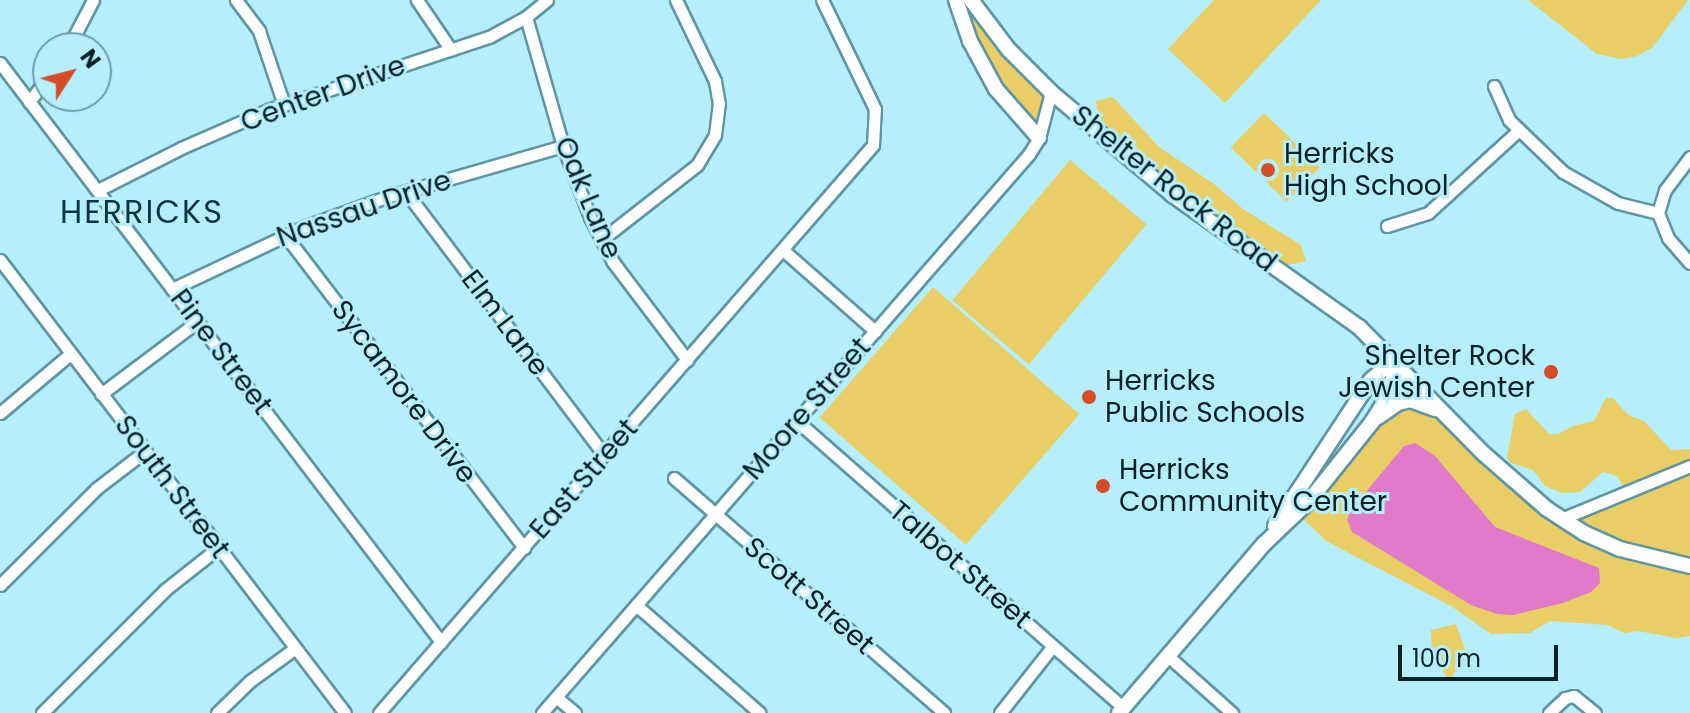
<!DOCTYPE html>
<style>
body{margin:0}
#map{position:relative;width:1690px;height:713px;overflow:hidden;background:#b5eefd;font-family:Poppins,sans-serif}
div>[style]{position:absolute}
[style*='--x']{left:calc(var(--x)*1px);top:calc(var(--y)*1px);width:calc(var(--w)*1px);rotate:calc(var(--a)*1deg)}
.green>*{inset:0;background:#e8ce64;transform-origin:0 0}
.water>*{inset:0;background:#e17acb}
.roads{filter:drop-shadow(2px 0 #5f96a4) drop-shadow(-2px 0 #5f96a4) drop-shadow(0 2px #5f96a4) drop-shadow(0 -2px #5f96a4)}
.minor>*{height:11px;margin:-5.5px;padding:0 5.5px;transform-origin:5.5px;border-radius:5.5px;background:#fff}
.secondary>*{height:14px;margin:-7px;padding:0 7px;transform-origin:7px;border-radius:7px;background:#fff}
.dots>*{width:22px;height:22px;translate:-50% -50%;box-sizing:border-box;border:4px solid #b5eefd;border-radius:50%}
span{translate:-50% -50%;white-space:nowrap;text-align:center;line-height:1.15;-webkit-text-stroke:6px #b5eefd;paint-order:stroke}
.street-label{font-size:28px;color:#092025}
.poi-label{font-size:28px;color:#092025}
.left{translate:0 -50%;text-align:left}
.right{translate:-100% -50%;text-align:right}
.quarter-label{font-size:32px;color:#08353f;letter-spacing:2px}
.north{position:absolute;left:32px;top:32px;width:80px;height:80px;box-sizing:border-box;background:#b5eefd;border:2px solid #709ca7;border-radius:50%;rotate:54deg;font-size:22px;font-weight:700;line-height:32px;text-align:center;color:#092025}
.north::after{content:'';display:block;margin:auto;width:28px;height:36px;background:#d54c27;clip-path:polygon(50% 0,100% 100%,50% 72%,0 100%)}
.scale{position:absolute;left:1398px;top:645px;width:160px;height:36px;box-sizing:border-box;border:4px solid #092025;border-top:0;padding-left:10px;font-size:24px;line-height:28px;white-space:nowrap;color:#092025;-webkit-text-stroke:6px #b5eefd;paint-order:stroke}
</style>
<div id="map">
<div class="green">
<i style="clip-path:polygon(956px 0,972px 0,1051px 92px,1039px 138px,1009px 108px)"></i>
<i style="clip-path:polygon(1214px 0,1321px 0,1225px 103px,1168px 49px)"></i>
<i style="clip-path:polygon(1528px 0,1688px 0,1652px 48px,1637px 56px,1621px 59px,1597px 54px)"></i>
<i style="clip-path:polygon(1113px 97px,1159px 147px,1214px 184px,1243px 209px,1301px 245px,1306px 261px,1288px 265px,1249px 244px,1210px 215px,1193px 195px,1137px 156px,1098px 117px,1096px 101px)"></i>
<i style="left:1264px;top:113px;width:78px;height:48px;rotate:44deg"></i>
<i style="left:1070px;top:160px;width:100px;height:183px;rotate:40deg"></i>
<i style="left:933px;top:287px;width:194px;height:173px;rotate:41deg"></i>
<i style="clip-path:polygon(1606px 398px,1613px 398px,1628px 415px,1644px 421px,1671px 450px,1690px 449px,1690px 636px,1677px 638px,1638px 631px,1624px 633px,1607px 625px,1550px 621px,1530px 633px,1491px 634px,1451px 606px,1326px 541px,1297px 513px,1398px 403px,1441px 411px,1561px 519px,1621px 493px,1622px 484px,1617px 476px,1603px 472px,1580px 492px,1562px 493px,1545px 486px,1533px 470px,1511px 463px,1507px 457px,1515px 414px,1526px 409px,1549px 434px,1558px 434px,1573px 426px,1594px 421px)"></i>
<i style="clip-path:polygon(1456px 624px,1468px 657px,1451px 677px,1447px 677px,1432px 656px,1431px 630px)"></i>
</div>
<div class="water">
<i style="clip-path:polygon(1415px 443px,1435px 456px,1495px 527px,1599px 568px,1600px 583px,1591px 592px,1563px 603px,1513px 615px,1497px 614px,1471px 605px,1352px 532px,1347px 519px,1351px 510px,1404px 446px)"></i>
</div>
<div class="roads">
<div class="minor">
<i style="--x:236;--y:0;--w:39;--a:53"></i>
<i style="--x:259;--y:31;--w:78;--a:71.3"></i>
<i style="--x:417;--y:0;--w:60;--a:55.8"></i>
<i style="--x:526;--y:17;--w:134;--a:74"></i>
<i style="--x:563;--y:146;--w:76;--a:69.2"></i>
<i style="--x:590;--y:217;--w:51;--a:62.9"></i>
<i style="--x:613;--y:262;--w:123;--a:52.9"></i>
<i style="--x:68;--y:48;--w:54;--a:-62.5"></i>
<i style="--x:0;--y:63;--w:728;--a:52.7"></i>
<i style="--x:1494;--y:86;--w:37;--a:66"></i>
<i style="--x:1509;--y:120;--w:75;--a:43.9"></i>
<i style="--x:1563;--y:172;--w:63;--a:29.4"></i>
<i style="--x:1618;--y:203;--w:41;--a:14"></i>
<i style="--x:29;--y:102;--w:31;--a:-53"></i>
<i style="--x:1690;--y:157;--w:41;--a:127.1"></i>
<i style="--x:1665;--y:190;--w:24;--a:107"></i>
<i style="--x:1658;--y:213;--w:27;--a:68"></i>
<i style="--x:1668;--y:238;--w:33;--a:49"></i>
<i style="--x:98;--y:190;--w:93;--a:-26.8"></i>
<i style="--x:181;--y:148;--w:95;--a:-23.6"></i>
<i style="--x:268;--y:110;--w:233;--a:-18.3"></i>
<i style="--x:489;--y:37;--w:42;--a:-28.4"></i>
<i style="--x:526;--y:17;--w:27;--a:-39"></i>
<i style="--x:406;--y:192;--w:329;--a:53"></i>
<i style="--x:1387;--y:226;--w:43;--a:-17.6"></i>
<i style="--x:1428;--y:213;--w:123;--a:-42.4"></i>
<i style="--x:285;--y:235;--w:394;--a:52.6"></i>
<i style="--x:601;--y:240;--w:122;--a:-38"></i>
<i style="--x:697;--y:165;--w:35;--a:-59"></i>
<i style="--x:715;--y:135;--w:31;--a:-83"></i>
<i style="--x:719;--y:104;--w:23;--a:-100"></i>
<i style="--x:715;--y:81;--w:90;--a:-115.7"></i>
<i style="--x:783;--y:250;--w:123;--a:41.4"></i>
<i style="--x:0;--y:260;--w:569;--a:52.71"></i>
<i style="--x:172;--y:289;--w:148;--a:-25.2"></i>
<i style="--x:306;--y:226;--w:85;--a:-19.9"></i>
<i style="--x:386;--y:197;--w:184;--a:-16.1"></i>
<i style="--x:101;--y:394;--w:120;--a:-36.9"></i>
<i style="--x:0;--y:413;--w:92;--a:-40.1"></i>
<i style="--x:797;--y:421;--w:435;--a:41.3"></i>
<i style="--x:674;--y:478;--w:358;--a:41"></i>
<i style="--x:1561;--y:519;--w:139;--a:-22.3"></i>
<i style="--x:0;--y:585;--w:137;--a:-45"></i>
<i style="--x:97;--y:488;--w:59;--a:-37.5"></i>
<i style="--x:636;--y:605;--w:164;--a:41.1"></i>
<i style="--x:1168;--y:656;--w:86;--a:41.7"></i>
<i style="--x:556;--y:697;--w:25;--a:40"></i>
<i style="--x:42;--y:713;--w:175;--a:-45"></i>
<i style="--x:166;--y:589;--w:66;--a:-38.3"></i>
<i style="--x:217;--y:713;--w:46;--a:-44.1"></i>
<i style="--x:250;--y:681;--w:54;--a:-36"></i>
<i style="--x:379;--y:713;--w:753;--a:-48.99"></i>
<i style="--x:873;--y:145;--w:36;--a:-87"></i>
<i style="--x:875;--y:109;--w:121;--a:-115.9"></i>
<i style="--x:542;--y:713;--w:741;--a:-48.94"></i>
<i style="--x:1029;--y:154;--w:19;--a:-58"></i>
<i style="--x:1039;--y:138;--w:48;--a:-75.4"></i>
<i style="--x:1000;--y:713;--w:85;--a:-51.7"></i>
<i style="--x:1549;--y:713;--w:22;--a:-43"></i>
<i style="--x:1565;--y:698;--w:9;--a:-13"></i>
<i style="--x:1574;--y:696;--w:27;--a:39"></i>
</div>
<div class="secondary">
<i style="--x:956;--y:0;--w:43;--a:71.1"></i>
<i style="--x:970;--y:41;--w:55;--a:61.6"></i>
<i style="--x:996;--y:89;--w:65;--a:48.7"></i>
<i style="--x:971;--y:0;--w:63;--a:52.8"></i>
<i style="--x:1009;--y:50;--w:59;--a:45"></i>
<i style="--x:1051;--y:92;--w:160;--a:40.2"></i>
<i style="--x:1173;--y:195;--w:228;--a:35.4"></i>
<i style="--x:1359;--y:327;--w:178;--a:45.5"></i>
<i style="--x:1484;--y:454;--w:84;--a:41.1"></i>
<i style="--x:1547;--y:509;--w:44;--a:33"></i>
<i style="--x:1584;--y:533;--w:39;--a:24"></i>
<i style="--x:1620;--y:549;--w:72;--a:13.7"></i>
<i style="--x:1378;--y:417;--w:24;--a:-35"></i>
<i style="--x:1398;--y:403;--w:12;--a:-14"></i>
<i style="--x:1410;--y:400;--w:27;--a:20"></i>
<i style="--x:1275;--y:526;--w:175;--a:-56.7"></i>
<i style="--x:1371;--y:380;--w:29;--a:-41"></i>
<i style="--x:1119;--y:713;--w:223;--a:-49.4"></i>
<i style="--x:1264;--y:544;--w:62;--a:-43.7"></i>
<i style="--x:1309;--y:501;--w:101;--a:-51.4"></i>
<i style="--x:1372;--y:422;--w:39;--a:-58"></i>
<i style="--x:1393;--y:389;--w:28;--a:-90"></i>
</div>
</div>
<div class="dots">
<i style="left:1268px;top:170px;background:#d54c27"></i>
<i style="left:1551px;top:372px;background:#d54c27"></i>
<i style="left:1089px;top:397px;background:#d54c27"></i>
<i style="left:1103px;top:486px;background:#d54c27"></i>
</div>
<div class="street-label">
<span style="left:323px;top:94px;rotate:-20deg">Center Drive</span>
<span style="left:1174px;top:189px;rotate:38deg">Shelter Rock Road</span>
<span style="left:588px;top:198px;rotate:67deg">Oak Lane</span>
<span style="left:364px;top:209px;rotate:-19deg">Nassau Drive</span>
<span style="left:505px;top:323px;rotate:53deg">Elm Lane</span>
<span style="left:221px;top:352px;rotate:53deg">Pine Street</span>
<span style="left:404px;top:392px;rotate:53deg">Sycamore Drive</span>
<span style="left:807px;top:409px;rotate:-49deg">Moore Street</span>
<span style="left:584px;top:479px;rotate:-49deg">East Street</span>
<span style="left:172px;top:487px;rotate:53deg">South Street</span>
<span style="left:960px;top:565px;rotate:41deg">Talbot Street</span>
<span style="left:809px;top:596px;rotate:41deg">Scott Street</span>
</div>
<div class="poi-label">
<span class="left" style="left:1284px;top:170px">Herricks<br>High School</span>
<span class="right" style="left:1535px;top:372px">Shelter Rock<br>Jewish Center</span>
<span class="left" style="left:1105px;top:397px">Herricks<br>Public Schools</span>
<span class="left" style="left:1119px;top:486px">Herricks<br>Community Center</span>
</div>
<div class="quarter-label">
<span style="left:142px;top:212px">HERRICKS</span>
</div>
<div class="north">N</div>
<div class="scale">100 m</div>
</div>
